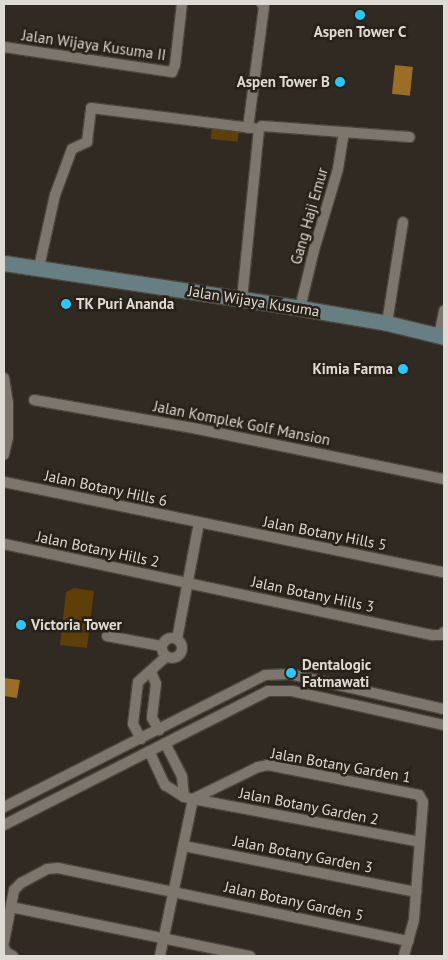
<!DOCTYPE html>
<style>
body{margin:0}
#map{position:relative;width:448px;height:960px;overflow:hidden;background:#302a22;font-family:"PT Sans",sans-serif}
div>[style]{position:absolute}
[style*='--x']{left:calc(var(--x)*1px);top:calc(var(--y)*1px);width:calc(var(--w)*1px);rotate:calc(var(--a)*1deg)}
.green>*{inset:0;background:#5e3f07;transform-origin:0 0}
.water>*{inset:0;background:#9a6e27;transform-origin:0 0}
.roads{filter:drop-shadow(1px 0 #4b473f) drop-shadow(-1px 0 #4b473f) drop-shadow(0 1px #4b473f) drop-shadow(0 -1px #4b473f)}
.street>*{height:10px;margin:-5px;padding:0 5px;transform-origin:5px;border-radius:5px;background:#7d766c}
.street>.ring{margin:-5px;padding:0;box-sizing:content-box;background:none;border:10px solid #7d766c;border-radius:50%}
.secondary>*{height:15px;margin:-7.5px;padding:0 7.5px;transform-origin:7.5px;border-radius:7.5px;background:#677e82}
.dots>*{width:14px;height:14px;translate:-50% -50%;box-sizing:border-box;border:2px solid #272118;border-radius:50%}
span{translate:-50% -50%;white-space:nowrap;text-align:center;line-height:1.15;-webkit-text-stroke:5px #272118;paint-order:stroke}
.poi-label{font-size:15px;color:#dedad4;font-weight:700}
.right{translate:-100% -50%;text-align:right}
.left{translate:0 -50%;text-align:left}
.street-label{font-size:15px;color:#dedad4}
.frame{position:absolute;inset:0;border:5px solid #dedad4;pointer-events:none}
</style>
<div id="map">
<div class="green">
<i style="left:212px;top:127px;width:27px;height:12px;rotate:6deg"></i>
<i style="clip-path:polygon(74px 588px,94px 591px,87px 648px,60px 645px,66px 592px)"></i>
</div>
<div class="water">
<i style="left:395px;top:65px;width:18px;height:29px;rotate:6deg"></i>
<i style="clip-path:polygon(4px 678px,20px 680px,17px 698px,4px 696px)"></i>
</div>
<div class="roads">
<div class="street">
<i style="--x:4;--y:47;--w:170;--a:8.5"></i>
<i style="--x:172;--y:72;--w:8;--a:-67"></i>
<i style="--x:175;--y:65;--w:61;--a:-83.5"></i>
<i style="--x:248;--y:128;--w:122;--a:-82.5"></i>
<i style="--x:264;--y:7;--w:4;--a:-124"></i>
<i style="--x:39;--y:267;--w:74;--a:-77.5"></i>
<i style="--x:55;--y:195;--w:49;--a:-69.7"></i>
<i style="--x:72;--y:149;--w:17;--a:-25"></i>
<i style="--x:87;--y:142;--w:34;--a:-83"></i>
<i style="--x:91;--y:108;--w:169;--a:7.1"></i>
<i style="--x:259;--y:129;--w:4;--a:-45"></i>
<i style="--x:262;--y:126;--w:148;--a:4.3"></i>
<i style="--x:242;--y:299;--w:171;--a:-84.3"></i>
<i style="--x:300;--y:308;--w:60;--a:-76.4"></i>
<i style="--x:314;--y:250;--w:84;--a:-73.5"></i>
<i style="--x:338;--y:169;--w:37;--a:-81"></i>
<i style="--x:387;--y:323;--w:102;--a:-81"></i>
<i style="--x:439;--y:335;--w:25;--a:-78"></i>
<i style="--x:4;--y:378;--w:25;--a:81"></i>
<i style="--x:8;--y:403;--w:34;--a:90"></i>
<i style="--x:8;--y:437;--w:18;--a:103"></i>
<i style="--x:34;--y:400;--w:167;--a:10"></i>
<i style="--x:198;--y:429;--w:251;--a:11.5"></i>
<i style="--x:4;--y:482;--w:449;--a:11.6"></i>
<i style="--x:4;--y:544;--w:439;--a:12"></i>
<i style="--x:433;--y:635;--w:8;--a:0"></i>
<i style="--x:441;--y:635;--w:4;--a:-45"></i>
<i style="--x:107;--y:636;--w:55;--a:10.5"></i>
<i class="ring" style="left:162px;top:638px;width:10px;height:10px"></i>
<i style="--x:177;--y:639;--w:118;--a:-79.3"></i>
<i style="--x:151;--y:672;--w:13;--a:67"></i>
<i style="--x:156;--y:684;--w:34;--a:97"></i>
<i style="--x:152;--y:718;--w:14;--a:60"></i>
<i style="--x:141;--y:739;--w:17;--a:-118"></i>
<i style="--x:133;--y:724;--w:42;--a:-83.2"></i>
<i style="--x:138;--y:682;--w:38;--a:-42"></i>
<i style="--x:165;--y:743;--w:38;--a:63"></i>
<i style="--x:182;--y:777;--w:20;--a:84"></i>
<i style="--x:149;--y:751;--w:38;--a:65"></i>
<i style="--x:165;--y:785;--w:22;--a:32"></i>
<i style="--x:184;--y:797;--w:9;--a:13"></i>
<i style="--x:193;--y:799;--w:160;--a:101.9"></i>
<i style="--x:193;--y:799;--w:72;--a:-26.2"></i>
<i style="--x:258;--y:767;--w:10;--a:-11"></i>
<i style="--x:268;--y:765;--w:154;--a:11.2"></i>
<i style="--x:419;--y:795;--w:8;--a:60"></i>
<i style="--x:423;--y:802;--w:118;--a:94.4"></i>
<i style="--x:414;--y:920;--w:37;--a:106"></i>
<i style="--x:193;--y:799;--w:231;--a:10.7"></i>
<i style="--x:4;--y:807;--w:292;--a:-26.8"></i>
<i style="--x:265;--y:675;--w:25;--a:-2"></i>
<i style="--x:290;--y:674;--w:158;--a:12.8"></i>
<i style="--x:4;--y:825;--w:296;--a:-26.9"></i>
<i style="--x:268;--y:691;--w:24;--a:0"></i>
<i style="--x:292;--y:691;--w:156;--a:12.6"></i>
<i style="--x:184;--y:846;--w:237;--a:11.2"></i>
<i style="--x:11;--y:907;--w:244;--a:11.6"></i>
<i style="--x:4;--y:942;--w:53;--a:-79.1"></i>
<i style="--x:14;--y:890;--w:10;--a:-45"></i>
<i style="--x:21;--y:883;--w:30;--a:-28"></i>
<i style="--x:47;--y:869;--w:11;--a:-5"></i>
<i style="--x:58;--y:868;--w:358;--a:11.8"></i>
<i style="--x:4;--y:947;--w:5;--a:68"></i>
<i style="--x:6;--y:952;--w:8;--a:30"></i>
</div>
<div class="secondary">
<i style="--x:4;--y:263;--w:299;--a:8.6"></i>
<i style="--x:300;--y:308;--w:88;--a:9.8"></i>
<i style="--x:387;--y:323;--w:59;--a:13.8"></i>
</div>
</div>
<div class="dots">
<i style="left:360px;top:15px;background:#26c9fe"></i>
<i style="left:340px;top:82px;background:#26c9fe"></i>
<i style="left:66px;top:304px;background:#26c9fe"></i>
<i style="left:403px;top:369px;background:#26c9fe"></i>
<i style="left:21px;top:625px;background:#26c9fe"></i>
<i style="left:291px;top:673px;background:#26c9fe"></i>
</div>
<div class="poi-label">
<span style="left:360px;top:32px">Aspen Tower C</span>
<span class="right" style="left:330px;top:82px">Aspen Tower B</span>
<span class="left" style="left:76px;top:304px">TK Puri Ananda</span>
<span class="right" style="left:393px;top:369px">Kimia Farma</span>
<span class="left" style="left:31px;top:625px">Victoria Tower</span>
<span class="left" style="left:302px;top:673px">Dentalogic<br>Fatmawati</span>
</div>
<div class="street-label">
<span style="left:94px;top:45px;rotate:8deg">Jalan Wijaya Kusuma II</span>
<span style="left:309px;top:216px;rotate:-74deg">Gang Haji Emur</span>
<span style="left:254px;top:301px;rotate:9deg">Jalan Wijaya Kusuma</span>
<span style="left:242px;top:423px;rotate:11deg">Jalan Komplek Golf Mansion</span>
<span style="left:106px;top:488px;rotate:12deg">Jalan Botany Hills 6</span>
<span style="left:325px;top:533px;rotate:11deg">Jalan Botany Hills 5</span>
<span style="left:98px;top:549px;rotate:12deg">Jalan Botany Hills 2</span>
<span style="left:313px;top:594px;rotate:12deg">Jalan Botany Hills 3</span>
<span style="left:341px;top:765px;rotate:10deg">Jalan Botany Garden 1</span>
<span style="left:309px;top:806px;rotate:11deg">Jalan Botany Garden 2</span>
<span style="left:303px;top:854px;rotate:11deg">Jalan Botany Garden 3</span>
<span style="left:294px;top:901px;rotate:12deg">Jalan Botany Garden 5</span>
</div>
<div class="frame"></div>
</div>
